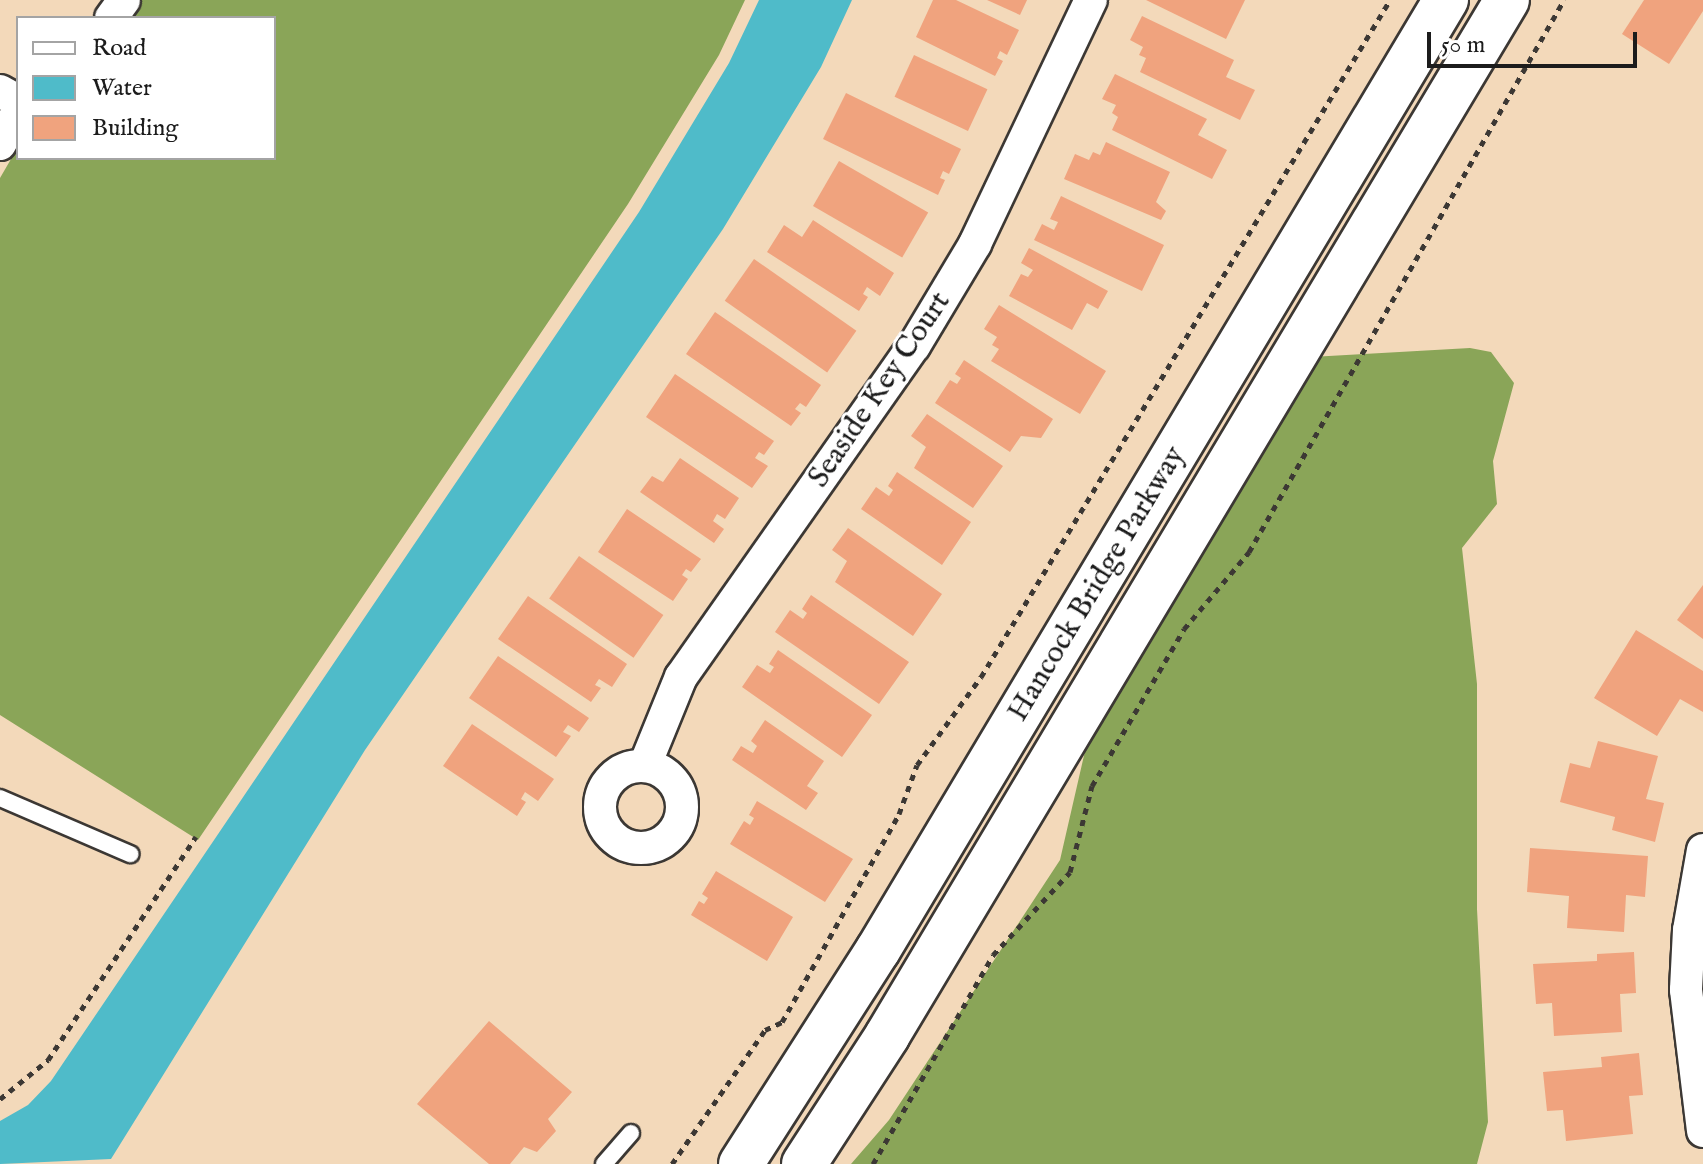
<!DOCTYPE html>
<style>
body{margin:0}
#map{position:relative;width:1703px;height:1164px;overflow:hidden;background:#f3d9ba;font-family:"IM FELL English",serif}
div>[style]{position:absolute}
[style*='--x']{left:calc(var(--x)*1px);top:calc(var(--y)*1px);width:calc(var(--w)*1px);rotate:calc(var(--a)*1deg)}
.forest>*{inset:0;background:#8aa558}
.water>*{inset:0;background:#4fbbc9}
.building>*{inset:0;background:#f0a37e;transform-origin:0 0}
.path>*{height:5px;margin-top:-2.5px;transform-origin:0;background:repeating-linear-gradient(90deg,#3c3834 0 6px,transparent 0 12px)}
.roads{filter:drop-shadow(2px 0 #3c3834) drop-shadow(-2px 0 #3c3834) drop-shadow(0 2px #3c3834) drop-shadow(0 -2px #3c3834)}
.lane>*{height:16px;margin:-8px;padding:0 8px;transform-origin:8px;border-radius:8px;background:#fff}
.street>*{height:32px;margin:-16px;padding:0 16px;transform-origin:16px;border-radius:16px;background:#fff}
.street>.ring{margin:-16px;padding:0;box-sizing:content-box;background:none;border:32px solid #fff;border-radius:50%}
.secondary>*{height:44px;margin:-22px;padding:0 22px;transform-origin:22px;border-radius:22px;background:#fff}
span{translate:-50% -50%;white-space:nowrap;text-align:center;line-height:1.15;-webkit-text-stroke:6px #fff;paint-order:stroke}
.street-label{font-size:30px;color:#1c1c1c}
.legend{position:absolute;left:16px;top:16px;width:260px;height:144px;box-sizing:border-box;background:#fff;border:2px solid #a4a4a4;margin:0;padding:10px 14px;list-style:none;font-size:24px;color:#1c1c1c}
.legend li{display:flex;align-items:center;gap:16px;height:40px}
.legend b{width:40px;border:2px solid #a4a4a4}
.scale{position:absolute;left:1427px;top:32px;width:210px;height:36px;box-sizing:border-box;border:4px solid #1c1c1c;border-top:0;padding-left:10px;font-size:24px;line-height:28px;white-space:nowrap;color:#1c1c1c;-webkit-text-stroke:6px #fff;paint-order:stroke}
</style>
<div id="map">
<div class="forest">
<i style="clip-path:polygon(124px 0,745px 0,719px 55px,628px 204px,198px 840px,0 715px,0 178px,18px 147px,18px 158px,274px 158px,274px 18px,111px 18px)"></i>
<i style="clip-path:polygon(1470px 348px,1491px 352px,1514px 383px,1493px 461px,1497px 504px,1462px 548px,1477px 684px,1477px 909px,1488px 1122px,1477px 1164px,851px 1164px,889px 1120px,1060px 860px,1091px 725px,1311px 357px)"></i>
</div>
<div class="water">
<i style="clip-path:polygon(759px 0,852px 0,821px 67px,723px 229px,365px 750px,111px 1159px,0 1164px,0 1121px,28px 1105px,51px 1081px,639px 212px,729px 63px)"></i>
</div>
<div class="building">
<i style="clip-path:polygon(933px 0,956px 0,1019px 30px,1007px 55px,1000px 51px,997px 58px,1003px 61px,995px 76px,916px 37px)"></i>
<i style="clip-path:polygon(987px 0,1027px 0,1020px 15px)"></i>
<i style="clip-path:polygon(1146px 0,1245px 0,1226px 39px)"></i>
<i style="clip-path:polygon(1644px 0,1703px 0,1703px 11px,1669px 64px,1622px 34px)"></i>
<i style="clip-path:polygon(1142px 16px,1234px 60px,1226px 77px,1255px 90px,1240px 120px,1140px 72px,1146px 58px,1139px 55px,1143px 47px,1130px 40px)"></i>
<i style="left:914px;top:55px;width:81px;height:46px;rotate:25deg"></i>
<i style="clip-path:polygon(1115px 74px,1207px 119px,1198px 135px,1227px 150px,1212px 179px,1112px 130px,1118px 117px,1112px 113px,1116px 105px,1102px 99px)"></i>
<i style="clip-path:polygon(846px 93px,961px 149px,949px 174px,943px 171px,940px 178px,945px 180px,938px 195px,823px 139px)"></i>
<i style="clip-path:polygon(1106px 142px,1170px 172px,1156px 202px,1166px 211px,1161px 220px,1064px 179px,1075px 154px,1089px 160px,1093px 152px,1100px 155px)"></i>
<i style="left:839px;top:161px;width:103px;height:52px;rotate:30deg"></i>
<i style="clip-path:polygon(1061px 196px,1164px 245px,1142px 291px,1034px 240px,1042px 224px,1054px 230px,1058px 222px,1050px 219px)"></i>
<i style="clip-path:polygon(813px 220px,894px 273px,880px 296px,867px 287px,863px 294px,868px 297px,859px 311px,767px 252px,784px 225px,802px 237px)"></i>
<i style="clip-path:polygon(1029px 248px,1108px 291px,1098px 309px,1087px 303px,1072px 330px,1009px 296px,1021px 274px,1028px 277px,1033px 270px,1021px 263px)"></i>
<i style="left:754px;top:259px;width:125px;height:51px;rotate:35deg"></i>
<i style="clip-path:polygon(999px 305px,1106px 371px,1080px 414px,991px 361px,999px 349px,992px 345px,997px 337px,984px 329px)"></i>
<i style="clip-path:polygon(715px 312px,821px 385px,806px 407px,800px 403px,795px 409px,801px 413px,791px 426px,686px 354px)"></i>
<i style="clip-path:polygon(964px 360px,1053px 419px,1041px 438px,1021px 436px,1010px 452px,935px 403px,950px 380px,957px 384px,961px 378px,955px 374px)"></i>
<i style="clip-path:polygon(675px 374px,774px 441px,764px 455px,759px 452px,755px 458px,768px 466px,752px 488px,646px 417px)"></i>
<i style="clip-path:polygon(927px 414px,1003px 466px,973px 508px,914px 468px,926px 447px,911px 436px)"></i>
<i style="clip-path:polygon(680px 458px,739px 498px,725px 519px,717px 514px,713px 521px,724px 529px,714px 543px,640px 492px,652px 476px,663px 482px)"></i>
<i style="clip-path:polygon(897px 472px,971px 522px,942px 565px,861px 509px,876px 487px,889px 496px,893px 490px,888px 486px)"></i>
<i style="clip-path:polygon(627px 509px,701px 559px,691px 572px,686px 569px,682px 575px,688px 579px,673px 601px,598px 552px)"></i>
<i style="clip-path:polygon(848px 528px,942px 594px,913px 636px,835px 582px,847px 561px,832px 550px)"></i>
<i style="left:579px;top:556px;width:103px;height:52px;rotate:35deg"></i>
<i style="clip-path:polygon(1703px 585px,1703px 639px,1677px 620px)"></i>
<i style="clip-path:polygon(811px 595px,909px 662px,879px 704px,775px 632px,790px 610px,803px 619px,807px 613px,802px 609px)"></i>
<i style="clip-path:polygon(528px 596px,627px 664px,612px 687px,599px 679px,595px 685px,601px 688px,591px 702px,498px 639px)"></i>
<i style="clip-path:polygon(1636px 630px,1703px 671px,1703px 712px,1680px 699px,1657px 736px,1594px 698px)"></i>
<i style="clip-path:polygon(778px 650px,872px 715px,842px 757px,742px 687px,757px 665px,770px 673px,774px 667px,769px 664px)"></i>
<i style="clip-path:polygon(498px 656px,589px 718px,579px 732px,568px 725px,563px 732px,571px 736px,556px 757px,469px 698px)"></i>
<i style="clip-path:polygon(765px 720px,824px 761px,807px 786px,818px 793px,806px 810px,732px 760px,741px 746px,753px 753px,757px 746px,751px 741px)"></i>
<i style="clip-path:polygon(472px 724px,554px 779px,538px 801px,525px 792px,521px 799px,526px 802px,517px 816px,443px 766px)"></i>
<i style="clip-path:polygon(1598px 741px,1658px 756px,1646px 799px,1664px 803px,1655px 842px,1612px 830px,1615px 817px,1560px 802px,1570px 763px,1590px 768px)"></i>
<i style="clip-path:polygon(757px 801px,853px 859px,825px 902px,730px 844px,744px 821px,750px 825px,754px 818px,749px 815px)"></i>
<i style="clip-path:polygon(1530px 848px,1648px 856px,1645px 897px,1626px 895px,1624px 932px,1567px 928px,1569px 896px,1527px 892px)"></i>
<i style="clip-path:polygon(716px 871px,793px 917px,767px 961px,691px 915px,699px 901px,704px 904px,708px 898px,702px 894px)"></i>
<i style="clip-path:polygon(1634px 952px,1636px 993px,1620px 994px,1622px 1032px,1554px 1036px,1552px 1003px,1536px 1004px,1533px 964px,1597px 961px,1597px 954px)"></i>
<i style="clip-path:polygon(489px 1021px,572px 1092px,548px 1119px,556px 1131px,537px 1152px,524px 1147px,510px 1164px,489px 1164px,417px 1104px)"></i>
<i style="clip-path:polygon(1639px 1053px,1643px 1095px,1629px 1096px,1633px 1134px,1566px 1141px,1563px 1110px,1547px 1111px,1543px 1072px,1602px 1067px,1601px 1057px)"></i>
</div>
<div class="path">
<i style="--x:0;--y:1099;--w:62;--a:-39.1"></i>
<i style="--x:48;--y:1060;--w:268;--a:-56.5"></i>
<i style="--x:672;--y:1164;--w:163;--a:-55.2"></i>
<i style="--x:765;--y:1030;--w:19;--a:-25"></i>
<i style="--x:782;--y:1022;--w:239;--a:-60.6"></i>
<i style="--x:899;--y:814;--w:52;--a:-69.8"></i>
<i style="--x:917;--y:765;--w:109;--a:-54"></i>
<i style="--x:981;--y:677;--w:791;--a:-58.86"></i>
<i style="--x:873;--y:1164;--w:241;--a:-60.1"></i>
<i style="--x:993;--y:955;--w:113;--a:-47.1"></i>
<i style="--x:1070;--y:872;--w:89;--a:-75.7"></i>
<i style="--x:1092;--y:786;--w:182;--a:-59.6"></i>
<i style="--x:1184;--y:629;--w:101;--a:-49.8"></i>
<i style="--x:1249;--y:552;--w:636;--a:-60.29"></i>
</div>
<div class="roads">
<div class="lane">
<i style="--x:0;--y:798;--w:142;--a:23.3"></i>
<i style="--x:604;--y:1164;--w:41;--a:-48.9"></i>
</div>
<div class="street">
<i style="--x:111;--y:18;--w:22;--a:-54"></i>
<i style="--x:0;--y:91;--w:21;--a:29"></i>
<i style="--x:0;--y:144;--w:37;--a:-61"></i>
<i style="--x:645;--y:765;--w:95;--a:-67.8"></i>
<i style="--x:681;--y:677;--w:405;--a:-54.9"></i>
<i style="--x:914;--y:346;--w:119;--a:-59.1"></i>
<i style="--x:975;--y:244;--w:270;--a:-64.6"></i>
<i class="ring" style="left:600px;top:766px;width:50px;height:50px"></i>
<i style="--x:1703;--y:850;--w:81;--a:99.9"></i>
<i style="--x:1689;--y:930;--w:60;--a:92.9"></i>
<i style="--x:1686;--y:990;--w:142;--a:83.1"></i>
</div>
<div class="secondary">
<i style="--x:741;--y:1164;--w:254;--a:-57.4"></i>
<i style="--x:878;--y:950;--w:1107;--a:-59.13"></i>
<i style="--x:804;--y:1164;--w:153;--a:-57"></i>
<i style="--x:887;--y:1036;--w:1207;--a:-59.1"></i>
</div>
</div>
<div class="street-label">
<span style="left:880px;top:390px;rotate:-56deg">Seaside Key Court</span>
<span style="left:1097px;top:584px;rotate:-59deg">Hancock Bridge Parkway</span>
</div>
<ul class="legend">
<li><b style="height:10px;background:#fff"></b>Road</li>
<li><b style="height:22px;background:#4fbbc9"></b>Water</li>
<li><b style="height:22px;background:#f0a37e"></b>Building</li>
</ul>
<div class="scale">50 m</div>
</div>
